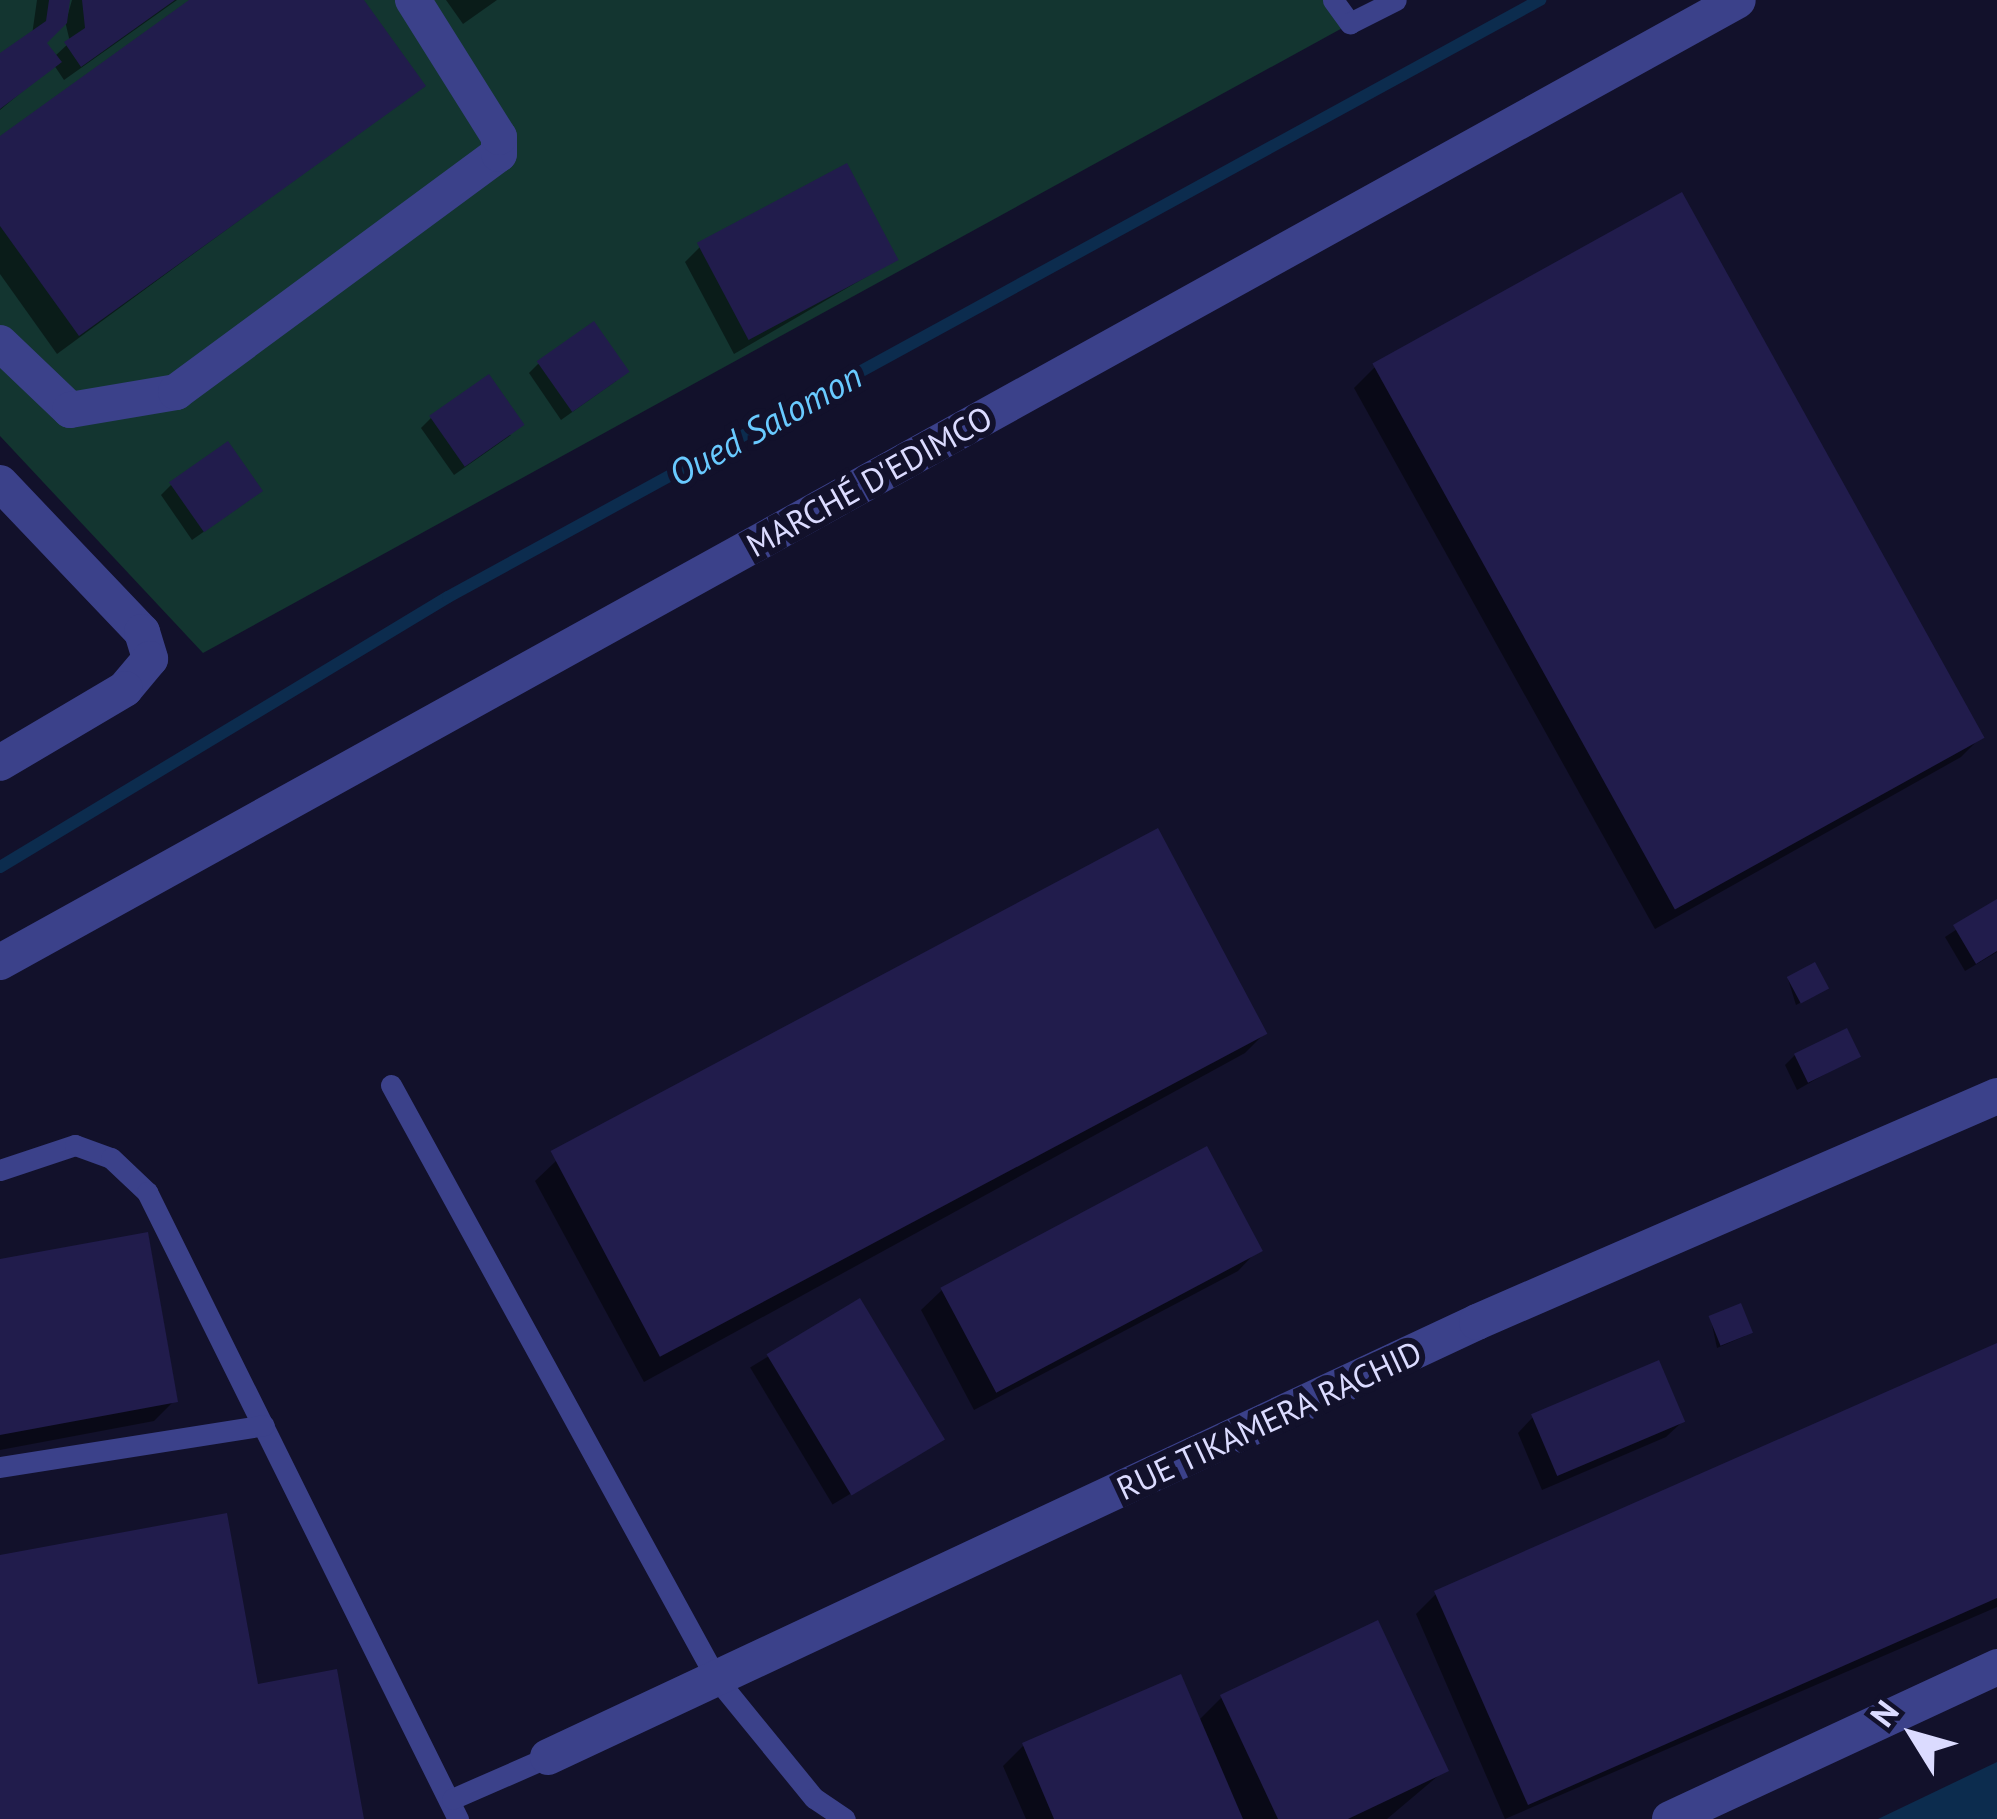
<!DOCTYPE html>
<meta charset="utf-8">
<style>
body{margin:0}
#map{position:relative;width:1997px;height:1819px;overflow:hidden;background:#12112b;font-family:"PT Sans",sans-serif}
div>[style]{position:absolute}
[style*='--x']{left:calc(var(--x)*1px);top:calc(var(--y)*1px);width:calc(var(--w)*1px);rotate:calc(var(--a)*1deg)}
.green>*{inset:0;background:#133530}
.water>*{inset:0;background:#0c2c4e}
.shadow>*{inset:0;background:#0007;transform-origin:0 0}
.stream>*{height:12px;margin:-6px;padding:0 6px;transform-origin:6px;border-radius:6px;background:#0c2c4e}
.building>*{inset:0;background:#211c4c;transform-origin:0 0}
.lane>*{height:21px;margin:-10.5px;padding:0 10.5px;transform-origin:10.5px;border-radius:10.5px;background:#3b418a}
.street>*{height:36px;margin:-18px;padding:0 18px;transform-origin:18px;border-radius:18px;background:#3b418a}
span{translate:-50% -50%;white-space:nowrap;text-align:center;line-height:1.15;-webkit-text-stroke:12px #12112b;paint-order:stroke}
.street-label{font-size:33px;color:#dbdbff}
.water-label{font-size:36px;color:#69caff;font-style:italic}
.north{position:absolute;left:1853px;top:1675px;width:120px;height:120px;-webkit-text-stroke:9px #12112b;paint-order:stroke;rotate:307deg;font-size:33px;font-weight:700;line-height:48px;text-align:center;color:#dbdbff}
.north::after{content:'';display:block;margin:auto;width:42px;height:54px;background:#dbdbff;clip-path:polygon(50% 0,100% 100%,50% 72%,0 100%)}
</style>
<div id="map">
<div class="green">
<i style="clip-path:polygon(0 0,1341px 0,1357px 20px,203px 653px,0 436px)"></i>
</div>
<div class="water">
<i style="clip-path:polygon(1997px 1762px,1997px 1819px,1878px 1819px)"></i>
</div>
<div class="shadow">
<i style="clip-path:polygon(evenodd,37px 0,67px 0,66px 21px,72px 0,177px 0,64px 80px,54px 65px,0 110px,0 59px,32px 35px,37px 0,65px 21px,70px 42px,54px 57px,43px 43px,65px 21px)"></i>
<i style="clip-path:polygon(195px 0,361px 0,422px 86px,57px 354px,0 274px,0 140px)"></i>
<i style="clip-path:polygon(446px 0,497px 0,463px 24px)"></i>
<i style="clip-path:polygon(1681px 196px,1981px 737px,1961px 757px,1655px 929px,1354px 388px,1374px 368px)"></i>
<i style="clip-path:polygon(700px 247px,895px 260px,734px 354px,685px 262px)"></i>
<i style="clip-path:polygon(538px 364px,616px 381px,561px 420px,529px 373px)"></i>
<i style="clip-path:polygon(431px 418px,511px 435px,454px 475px,421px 428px)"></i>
<i style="clip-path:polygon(171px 485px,249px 500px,192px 540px,161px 495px)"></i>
<i style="clip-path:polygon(1997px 903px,1997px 952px,1965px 971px,1945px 937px)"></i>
<i style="clip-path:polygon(1788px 979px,1821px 992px,1796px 1005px)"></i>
<i style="clip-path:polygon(1265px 1033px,1245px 1053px,644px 1382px,535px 1181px,556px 1161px)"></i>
<i style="clip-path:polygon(1795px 1055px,1857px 1056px,1797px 1090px,1785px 1065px)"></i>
<i style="clip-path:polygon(1258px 1250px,1238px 1271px,974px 1410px,921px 1310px,942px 1290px)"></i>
<i style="clip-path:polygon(0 1262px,174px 1401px,154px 1421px,0 1450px)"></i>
<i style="left:859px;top:1302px;width:160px;height:127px;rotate:59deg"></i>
<i style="clip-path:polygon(1711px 1320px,1745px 1336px,1717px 1348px)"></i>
<i style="clip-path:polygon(1997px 1346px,1997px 1607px,1505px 1819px,1416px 1614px,1436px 1594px)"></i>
<i style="clip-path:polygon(1533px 1417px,1682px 1422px,1666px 1437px,1542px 1490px,1518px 1433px)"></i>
<i style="clip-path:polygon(1222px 1697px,1445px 1770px,1387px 1819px,1026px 1819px,1003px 1766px,1023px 1746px,1198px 1721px)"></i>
</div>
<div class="stream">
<i style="--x:0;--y:867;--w:523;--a:-31.08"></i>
<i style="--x:448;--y:597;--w:1245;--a:-28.67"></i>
</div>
<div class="building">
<i style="clip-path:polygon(49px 0,70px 0,67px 23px,47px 43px,62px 62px,0 109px,0 53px,46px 21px)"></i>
<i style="clip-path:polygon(82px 0,175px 0,81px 67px,64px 42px,85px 28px)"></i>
<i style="clip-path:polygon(189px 0,364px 0,426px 86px,79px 336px,0 226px,0 136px)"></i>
<i style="left:847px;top:163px;width:110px;height:170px;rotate:62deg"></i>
<i style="left:1682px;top:192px;width:624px;height:354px;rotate:61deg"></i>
<i style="left:594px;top:321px;width:62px;height:70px;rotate:55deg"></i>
<i style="left:489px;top:374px;width:62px;height:73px;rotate:55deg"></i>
<i style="left:228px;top:441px;width:61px;height:72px;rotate:55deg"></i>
<i style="left:1158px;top:828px;width:233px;height:688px;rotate:62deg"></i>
<i style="clip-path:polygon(1997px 899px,1997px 951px,1976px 964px,1953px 925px)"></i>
<i style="left:1815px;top:962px;width:30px;height:32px;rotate:62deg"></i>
<i style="left:1847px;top:1028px;width:32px;height:59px;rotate:64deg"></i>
<i style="left:1207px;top:1146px;width:119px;height:302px;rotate:62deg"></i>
<i style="clip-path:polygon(148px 1232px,178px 1402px,0 1435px,0 1259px)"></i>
<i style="left:860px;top:1298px;width:165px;height:109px;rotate:59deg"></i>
<i style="left:1741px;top:1303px;width:32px;height:35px;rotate:68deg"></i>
<i style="clip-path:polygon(1997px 1343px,1997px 1598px,1528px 1805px,1434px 1591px)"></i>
<i style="left:1659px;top:1360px;width:67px;height:139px;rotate:67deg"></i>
<i style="clip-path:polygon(227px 1513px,258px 1684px,337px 1669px,364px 1819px,0 1819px,0 1555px)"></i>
<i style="clip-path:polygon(1378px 1620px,1449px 1771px,1348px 1819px,1278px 1819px,1220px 1695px)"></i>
<i style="clip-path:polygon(1181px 1674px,1243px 1819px,1054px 1819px,1022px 1743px)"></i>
</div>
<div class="lane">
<i style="--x:1333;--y:0;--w:29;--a:54"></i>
<i style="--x:1350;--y:23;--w:51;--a:-26.6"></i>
<i style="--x:391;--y:1085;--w:676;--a:61.27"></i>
<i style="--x:716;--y:1678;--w:155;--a:50.8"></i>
<i style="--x:814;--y:1798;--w:37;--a:34"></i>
<i style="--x:0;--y:1170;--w:79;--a:-18.4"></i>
<i style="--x:75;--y:1145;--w:38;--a:20"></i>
<i style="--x:111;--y:1158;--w:50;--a:43.4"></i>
<i style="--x:147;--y:1192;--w:700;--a:63.62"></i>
<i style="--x:0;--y:1467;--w:267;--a:-9"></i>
<i style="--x:452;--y:1799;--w:105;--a:-23.6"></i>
</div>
<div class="street">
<i style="--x:0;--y:343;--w:97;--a:43.7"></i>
<i style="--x:70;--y:410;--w:108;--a:-9.6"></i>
<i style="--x:176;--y:392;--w:401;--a:-36.4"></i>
<i style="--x:499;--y:154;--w:17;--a:-90"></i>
<i style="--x:499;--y:137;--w:162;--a:-122.1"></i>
<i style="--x:0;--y:483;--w:206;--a:46.4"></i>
<i style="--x:142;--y:632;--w:28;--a:73"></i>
<i style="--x:150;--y:659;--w:39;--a:130"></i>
<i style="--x:125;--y:689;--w:145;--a:149.4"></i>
<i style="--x:0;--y:962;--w:1986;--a:-28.96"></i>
<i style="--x:548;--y:1757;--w:1026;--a:-25.09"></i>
<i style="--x:1477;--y:1322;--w:567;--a:-23.49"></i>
<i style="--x:1670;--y:1819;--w:361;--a:-24.9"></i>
</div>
<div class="street-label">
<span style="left:869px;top:481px;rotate:-29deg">MARCHÉ D'EDIMCO</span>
<span style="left:1269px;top:1420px;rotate:-25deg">RUE TIKAMERA RACHID</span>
</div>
<div class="water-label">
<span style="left:765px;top:424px;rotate:-29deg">Oued Salomon</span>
</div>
<div class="north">N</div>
</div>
